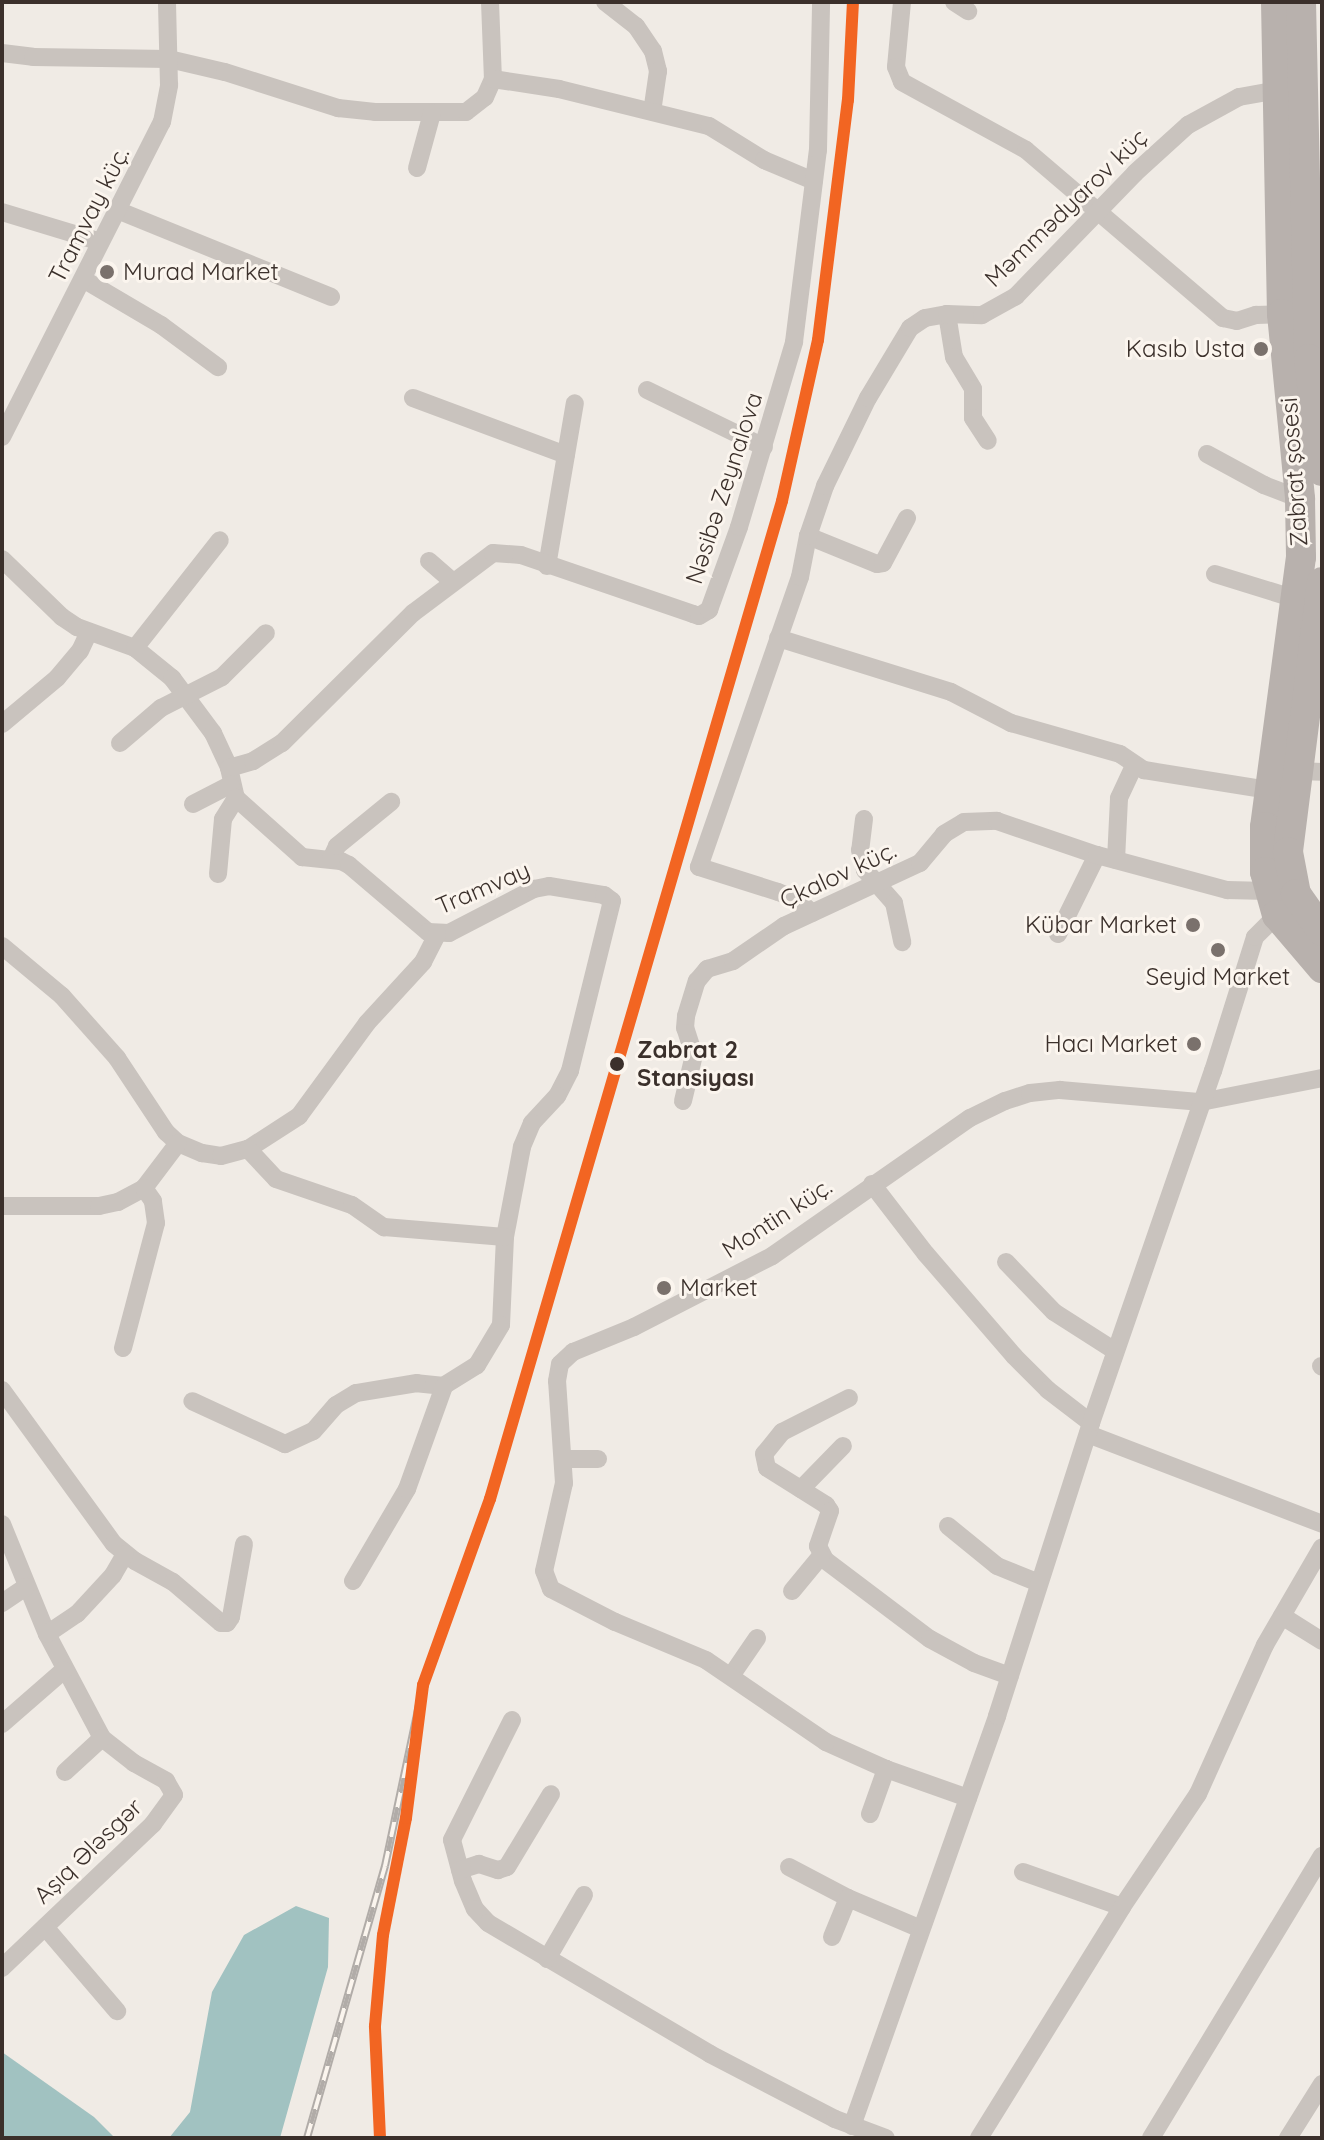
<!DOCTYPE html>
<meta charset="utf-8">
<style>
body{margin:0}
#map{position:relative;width:1324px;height:2140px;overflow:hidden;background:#f0ebe5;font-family:Quicksand,sans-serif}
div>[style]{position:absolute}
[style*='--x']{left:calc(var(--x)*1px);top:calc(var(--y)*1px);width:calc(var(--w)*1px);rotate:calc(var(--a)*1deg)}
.water>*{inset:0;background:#a1c2c1}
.minor>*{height:18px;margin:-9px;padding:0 9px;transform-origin:9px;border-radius:9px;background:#c9c3be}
.primary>*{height:30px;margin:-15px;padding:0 15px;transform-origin:15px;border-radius:15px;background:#b8b1ad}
.rail>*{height:8px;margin-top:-4px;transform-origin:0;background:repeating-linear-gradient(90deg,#fbf5ee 0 15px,#b1aca8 0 30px);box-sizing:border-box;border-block:2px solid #b1aca8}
.rail-1>*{height:12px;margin:-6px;padding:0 6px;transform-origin:6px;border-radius:6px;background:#f26522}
.dots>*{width:22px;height:22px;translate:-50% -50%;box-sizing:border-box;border:4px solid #fbf5ee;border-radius:50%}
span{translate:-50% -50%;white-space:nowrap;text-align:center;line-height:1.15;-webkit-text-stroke:6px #fbf5ee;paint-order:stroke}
.street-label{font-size:24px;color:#3b302b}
.poi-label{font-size:24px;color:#3b302b}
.left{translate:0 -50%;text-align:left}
.right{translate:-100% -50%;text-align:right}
.stop-label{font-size:24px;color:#3b302b;font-weight:700}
.frame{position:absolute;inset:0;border:4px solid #3b302b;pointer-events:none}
</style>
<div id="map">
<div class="water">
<i style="clip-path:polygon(296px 1906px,329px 1918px,328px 1967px,280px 2138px,169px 2138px,190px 2112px,212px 1992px,244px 1935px)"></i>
<i style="clip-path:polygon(2px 2052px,94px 2117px,115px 2138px,2px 2138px)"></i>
</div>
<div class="minor">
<i style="--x:490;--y:2;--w:77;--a:87.8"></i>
<i style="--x:605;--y:2;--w:39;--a:38"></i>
<i style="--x:636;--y:26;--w:30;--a:56"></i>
<i style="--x:653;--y:51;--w:21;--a:76"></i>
<i style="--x:658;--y:71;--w:41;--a:98.3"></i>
<i style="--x:902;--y:2;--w:65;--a:95.3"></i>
<i style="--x:896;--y:67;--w:16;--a:68"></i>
<i style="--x:902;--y:82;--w:141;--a:28.7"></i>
<i style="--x:1026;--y:150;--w:259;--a:40.5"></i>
<i style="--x:1223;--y:318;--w:14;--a:12"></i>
<i style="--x:1237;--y:321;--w:20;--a:-18"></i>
<i style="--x:1256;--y:315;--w:26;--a:-2"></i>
<i style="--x:954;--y:2;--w:17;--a:33"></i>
<i style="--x:2;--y:53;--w:31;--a:7"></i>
<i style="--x:33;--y:57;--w:136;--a:0.8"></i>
<i style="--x:169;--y:59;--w:57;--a:13.1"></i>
<i style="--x:225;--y:72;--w:119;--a:17.7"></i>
<i style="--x:338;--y:108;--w:37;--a:6"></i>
<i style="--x:375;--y:112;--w:91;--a:0"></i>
<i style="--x:466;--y:112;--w:24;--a:-38"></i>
<i style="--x:485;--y:97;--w:20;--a:-66"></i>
<i style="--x:493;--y:79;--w:67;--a:8.6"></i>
<i style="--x:559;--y:89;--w:154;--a:13.9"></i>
<i style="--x:709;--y:126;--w:65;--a:31.7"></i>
<i style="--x:764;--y:160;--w:54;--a:22.8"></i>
<i style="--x:417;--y:168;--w:57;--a:-74.7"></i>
<i style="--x:117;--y:210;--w:231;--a:22.1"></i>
<i style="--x:2;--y:212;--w:103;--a:16.9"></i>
<i style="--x:83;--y:279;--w:91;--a:30.5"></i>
<i style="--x:161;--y:325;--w:71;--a:36.4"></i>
<i style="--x:947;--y:314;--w:44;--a:80.8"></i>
<i style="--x:954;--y:357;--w:37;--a:59"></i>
<i style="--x:973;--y:389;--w:29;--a:90"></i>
<i style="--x:973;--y:418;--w:27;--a:57"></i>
<i style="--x:647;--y:390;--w:130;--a:26"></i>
<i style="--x:413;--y:398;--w:163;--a:20.4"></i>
<i style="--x:2;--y:437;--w:353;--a:-63.1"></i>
<i style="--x:162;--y:122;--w:38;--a:-79"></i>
<i style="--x:169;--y:85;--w:83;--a:-91.4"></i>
<i style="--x:1207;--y:454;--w:65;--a:28.5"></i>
<i style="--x:1264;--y:485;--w:39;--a:21"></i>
<i style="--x:808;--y:536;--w:74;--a:22.1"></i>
<i style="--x:877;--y:564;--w:6;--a:-9"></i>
<i style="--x:883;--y:563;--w:51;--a:-61.9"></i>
<i style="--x:2;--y:559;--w:83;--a:44"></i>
<i style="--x:62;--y:617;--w:18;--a:34"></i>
<i style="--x:77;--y:627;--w:62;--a:19.9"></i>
<i style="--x:135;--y:648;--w:48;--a:39"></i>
<i style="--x:172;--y:678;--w:69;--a:53.3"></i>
<i style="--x:213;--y:733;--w:38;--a:65"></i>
<i style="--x:229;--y:768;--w:31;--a:77"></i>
<i style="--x:236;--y:798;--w:89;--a:41.8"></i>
<i style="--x:302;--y:857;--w:39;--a:6"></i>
<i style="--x:341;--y:861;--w:9;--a:27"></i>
<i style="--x:349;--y:865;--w:104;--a:40.3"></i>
<i style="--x:428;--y:932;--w:21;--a:3"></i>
<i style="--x:449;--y:933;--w:96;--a:-27.4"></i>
<i style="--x:534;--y:889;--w:15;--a:-11"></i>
<i style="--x:549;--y:886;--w:56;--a:9.3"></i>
<i style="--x:604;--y:895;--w:10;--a:37"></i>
<i style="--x:612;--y:901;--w:175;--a:103.9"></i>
<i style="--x:570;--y:1071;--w:28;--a:117"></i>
<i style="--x:557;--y:1096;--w:37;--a:133"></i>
<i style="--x:532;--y:1123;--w:26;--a:113"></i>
<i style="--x:522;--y:1147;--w:92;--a:100.7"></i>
<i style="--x:505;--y:1237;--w:88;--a:92.6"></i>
<i style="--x:501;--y:1325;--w:47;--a:121"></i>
<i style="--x:477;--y:1365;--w:39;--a:148"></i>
<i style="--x:444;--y:1386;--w:27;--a:-174"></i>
<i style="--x:417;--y:1383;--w:62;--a:170.7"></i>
<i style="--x:356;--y:1393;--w:23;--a:149"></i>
<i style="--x:336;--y:1405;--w:35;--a:131"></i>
<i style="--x:313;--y:1431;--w:31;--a:155"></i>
<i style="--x:285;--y:1444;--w:102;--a:-155.2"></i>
<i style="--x:429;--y:561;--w:30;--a:41"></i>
<i style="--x:547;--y:566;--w:165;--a:-80.3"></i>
<i style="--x:1215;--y:574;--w:85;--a:17.2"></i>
<i style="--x:778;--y:638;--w:181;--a:17.3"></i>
<i style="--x:951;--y:692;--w:68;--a:27.3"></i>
<i style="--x:1011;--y:723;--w:113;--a:15.9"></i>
<i style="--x:1120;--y:754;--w:29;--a:34"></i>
<i style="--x:1144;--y:770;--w:127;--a:9.1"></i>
<i style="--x:135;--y:648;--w:137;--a:-51.8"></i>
<i style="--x:2;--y:724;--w:72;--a:-39.9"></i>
<i style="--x:57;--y:678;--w:35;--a:-50"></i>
<i style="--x:80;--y:651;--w:21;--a:-65"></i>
<i style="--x:120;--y:743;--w:54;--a:-40.5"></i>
<i style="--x:161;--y:708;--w:68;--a:-26.9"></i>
<i style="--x:222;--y:677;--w:62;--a:-45"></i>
<i style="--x:229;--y:768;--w:25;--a:-16"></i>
<i style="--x:253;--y:761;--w:34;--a:-32"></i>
<i style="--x:282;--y:743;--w:185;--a:-44.8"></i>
<i style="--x:413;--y:613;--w:100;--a:-36.9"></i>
<i style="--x:493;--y:553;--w:28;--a:4"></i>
<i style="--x:521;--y:555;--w:182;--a:18.9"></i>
<i style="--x:693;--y:614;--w:6;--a:18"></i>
<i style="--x:699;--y:616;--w:12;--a:-31"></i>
<i style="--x:709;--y:610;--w:88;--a:-70.1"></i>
<i style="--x:739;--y:527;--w:193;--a:-73.4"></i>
<i style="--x:794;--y:342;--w:193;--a:-82.9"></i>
<i style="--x:818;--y:150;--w:148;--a:-88.8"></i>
<i style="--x:1297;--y:771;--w:25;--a:2"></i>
<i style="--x:193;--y:804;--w:42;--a:-27.2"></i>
<i style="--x:864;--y:819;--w:31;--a:97"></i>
<i style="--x:860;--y:850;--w:21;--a:76"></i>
<i style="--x:865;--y:870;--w:44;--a:48.7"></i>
<i style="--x:894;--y:903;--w:40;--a:78"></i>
<i style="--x:331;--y:859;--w:14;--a:-65"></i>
<i style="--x:337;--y:846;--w:70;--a:-39.2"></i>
<i style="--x:1116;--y:860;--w:62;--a:-87.2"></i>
<i style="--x:1119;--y:798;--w:35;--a:-65"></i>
<i style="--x:218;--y:874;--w:55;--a:-84.8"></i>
<i style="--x:223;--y:819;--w:25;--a:-58"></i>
<i style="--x:812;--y:913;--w:19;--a:-137"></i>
<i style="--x:798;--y:900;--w:22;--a:-158"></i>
<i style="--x:778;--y:892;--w:83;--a:-162.4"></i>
<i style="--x:699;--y:867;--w:307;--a:-70.8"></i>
<i style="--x:800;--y:577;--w:42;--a:-79"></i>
<i style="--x:808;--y:536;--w:53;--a:-71.2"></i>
<i style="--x:825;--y:486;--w:98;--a:-64"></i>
<i style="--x:868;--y:398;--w:82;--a:-59"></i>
<i style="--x:910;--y:328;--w:18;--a:-34"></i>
<i style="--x:925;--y:318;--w:22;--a:-10"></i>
<i style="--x:947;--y:314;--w:35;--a:2"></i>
<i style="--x:982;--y:315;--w:39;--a:-29"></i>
<i style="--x:1016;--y:296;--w:171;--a:-45.9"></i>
<i style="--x:1135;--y:173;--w:72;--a:-42.2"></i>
<i style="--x:1188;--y:125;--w:58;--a:-28.8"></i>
<i style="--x:1239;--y:97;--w:40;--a:-10"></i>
<i style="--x:1058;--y:934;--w:88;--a:-63.7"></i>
<i style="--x:2;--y:946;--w:78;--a:39.8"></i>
<i style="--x:62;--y:996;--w:83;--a:48.4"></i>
<i style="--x:117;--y:1058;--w:89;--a:56.5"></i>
<i style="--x:166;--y:1132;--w:16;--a:43"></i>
<i style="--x:178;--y:1143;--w:26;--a:23"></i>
<i style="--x:202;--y:1153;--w:19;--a:9"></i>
<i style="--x:221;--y:1156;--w:28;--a:-15"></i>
<i style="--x:248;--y:1149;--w:61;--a:-32.9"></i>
<i style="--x:299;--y:1116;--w:115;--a:-53.8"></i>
<i style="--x:367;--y:1023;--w:83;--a:-47.4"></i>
<i style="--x:423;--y:962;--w:31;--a:-63"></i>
<i style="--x:683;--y:1101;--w:47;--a:-76.6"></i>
<i style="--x:694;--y:1055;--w:28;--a:-108"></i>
<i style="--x:685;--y:1028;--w:12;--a:-85"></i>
<i style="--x:686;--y:1016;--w:37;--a:-73"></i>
<i style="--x:697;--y:981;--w:16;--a:-50"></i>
<i style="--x:707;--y:969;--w:27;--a:-17"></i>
<i style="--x:733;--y:961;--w:62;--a:-34.5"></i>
<i style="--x:784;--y:926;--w:150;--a:-24.9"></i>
<i style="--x:920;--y:863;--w:38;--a:-50"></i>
<i style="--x:944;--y:834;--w:23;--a:-31"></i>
<i style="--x:964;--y:822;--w:33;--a:-2"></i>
<i style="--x:997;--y:821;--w:106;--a:18.8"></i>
<i style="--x:1097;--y:855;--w:135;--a:15.1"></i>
<i style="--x:1227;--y:890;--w:41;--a:1.4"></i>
<i style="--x:248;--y:1149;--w:41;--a:47"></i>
<i style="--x:276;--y:1179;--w:80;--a:18.9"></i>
<i style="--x:352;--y:1205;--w:39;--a:35"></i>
<i style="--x:384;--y:1227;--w:121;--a:4.7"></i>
<i style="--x:872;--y:1184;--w:88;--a:52.4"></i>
<i style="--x:926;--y:1254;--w:135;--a:49.2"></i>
<i style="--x:1014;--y:1356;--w:48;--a:45"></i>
<i style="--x:1048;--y:1390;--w:54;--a:37.5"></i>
<i style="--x:2;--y:1206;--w:97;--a:0"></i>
<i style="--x:99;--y:1206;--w:19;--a:-12"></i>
<i style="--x:118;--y:1202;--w:30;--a:-28"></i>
<i style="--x:144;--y:1188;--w:56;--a:-52.9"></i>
<i style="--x:1006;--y:1262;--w:69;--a:46.2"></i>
<i style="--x:1054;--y:1312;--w:72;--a:32.6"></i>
<i style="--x:123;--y:1348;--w:129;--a:-75.2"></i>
<i style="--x:156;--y:1223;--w:22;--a:-98"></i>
<i style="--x:153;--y:1201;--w:16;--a:-125"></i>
<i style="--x:1321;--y:1366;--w:1;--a:45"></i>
<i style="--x:2;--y:1390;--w:190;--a:54"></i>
<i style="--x:114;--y:1544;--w:27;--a:39"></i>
<i style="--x:135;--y:1561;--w:43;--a:28.9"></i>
<i style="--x:173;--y:1582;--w:63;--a:40.5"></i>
<i style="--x:221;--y:1623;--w:6;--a:0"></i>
<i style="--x:227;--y:1623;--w:7;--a:-56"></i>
<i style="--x:231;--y:1617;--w:74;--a:-79.9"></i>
<i style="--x:849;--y:1398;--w:75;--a:153.1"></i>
<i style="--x:782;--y:1432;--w:28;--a:129"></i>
<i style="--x:764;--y:1454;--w:14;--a:78"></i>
<i style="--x:767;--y:1468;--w:70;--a:32.1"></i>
<i style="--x:826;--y:1505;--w:7;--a:56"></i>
<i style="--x:830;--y:1511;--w:37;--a:109"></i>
<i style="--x:818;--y:1546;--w:16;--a:63"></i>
<i style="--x:825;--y:1560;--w:131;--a:37"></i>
<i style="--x:930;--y:1639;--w:50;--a:28.6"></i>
<i style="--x:974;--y:1663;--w:38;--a:20"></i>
<i style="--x:1088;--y:1434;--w:251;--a:21"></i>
<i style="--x:564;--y:1459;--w:34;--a:0"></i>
<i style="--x:801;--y:1489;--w:60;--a:-45.7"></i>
<i style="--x:2;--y:1524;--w:119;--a:67.8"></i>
<i style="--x:47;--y:1634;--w:118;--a:62.1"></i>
<i style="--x:102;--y:1738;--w:41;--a:38"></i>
<i style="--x:134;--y:1763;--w:37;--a:29"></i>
<i style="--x:166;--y:1781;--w:16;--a:60"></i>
<i style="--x:174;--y:1795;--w:36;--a:126"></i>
<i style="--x:153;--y:1824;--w:209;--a:136.4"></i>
<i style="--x:948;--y:1526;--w:63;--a:39.2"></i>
<i style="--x:997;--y:1566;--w:45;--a:22"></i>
<i style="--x:353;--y:1581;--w:107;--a:-59.6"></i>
<i style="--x:407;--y:1489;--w:109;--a:-70.2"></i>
<i style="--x:792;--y:1591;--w:45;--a:-50.4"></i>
<i style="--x:2;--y:1603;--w:29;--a:-34"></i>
<i style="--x:1282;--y:1616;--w:47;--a:32"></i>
<i style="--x:47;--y:1634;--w:36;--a:-34"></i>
<i style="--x:77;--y:1614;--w:53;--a:-47.3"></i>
<i style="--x:113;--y:1575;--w:24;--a:-60"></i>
<i style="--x:731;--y:1676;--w:46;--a:-55.6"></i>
<i style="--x:512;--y:1720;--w:134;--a:116.6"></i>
<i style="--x:452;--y:1840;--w:42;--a:75"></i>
<i style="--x:463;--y:1881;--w:30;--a:67"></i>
<i style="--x:475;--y:1909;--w:19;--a:47"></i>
<i style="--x:488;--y:1923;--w:258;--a:30.5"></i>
<i style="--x:710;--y:2054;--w:141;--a:27.5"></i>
<i style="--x:835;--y:2119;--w:54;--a:20.4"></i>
<i style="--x:2;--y:1724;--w:82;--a:-41.1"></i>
<i style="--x:65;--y:1772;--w:50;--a:-42.6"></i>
<i style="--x:968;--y:1798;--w:87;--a:-160.5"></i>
<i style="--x:886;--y:1769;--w:66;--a:-155.8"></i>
<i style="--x:826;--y:1742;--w:145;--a:-145.7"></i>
<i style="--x:706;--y:1660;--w:99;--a:-157.3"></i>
<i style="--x:615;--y:1622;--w:72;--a:-152.7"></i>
<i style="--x:551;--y:1589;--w:19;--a:-111"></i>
<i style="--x:544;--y:1571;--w:90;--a:-77.2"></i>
<i style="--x:564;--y:1483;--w:102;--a:-93.9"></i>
<i style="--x:557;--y:1381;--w:17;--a:-80"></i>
<i style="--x:560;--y:1364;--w:18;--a:-43"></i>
<i style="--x:573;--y:1352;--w:66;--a:-22.3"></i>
<i style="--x:634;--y:1327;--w:155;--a:-27.2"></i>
<i style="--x:772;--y:1256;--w:241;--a:-34.9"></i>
<i style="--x:970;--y:1118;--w:39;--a:-26"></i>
<i style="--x:1005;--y:1101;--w:26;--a:-18"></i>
<i style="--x:1030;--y:1093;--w:30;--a:-6"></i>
<i style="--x:1060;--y:1090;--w:142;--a:4.9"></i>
<i style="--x:1201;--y:1102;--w:123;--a:-11.2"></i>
<i style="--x:870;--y:1814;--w:48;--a:-70.4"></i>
<i style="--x:789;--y:1867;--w:67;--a:27.7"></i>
<i style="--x:848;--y:1898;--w:79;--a:23"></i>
<i style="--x:460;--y:1870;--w:20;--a:-18"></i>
<i style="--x:479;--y:1864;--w:20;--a:18"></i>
<i style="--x:498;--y:1870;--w:9;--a:-18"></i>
<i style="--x:507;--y:1867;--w:85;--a:-58.9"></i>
<i style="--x:1023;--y:1872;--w:105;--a:19.5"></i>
<i style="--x:45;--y:1927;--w:111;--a:49.4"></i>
<i style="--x:832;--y:1937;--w:42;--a:-67.7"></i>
<i style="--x:547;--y:1959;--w:74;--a:-60"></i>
<i style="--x:852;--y:2126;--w:435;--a:-70.5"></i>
<i style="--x:997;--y:1716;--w:308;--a:-72.2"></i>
<i style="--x:1091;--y:1423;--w:373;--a:-70.9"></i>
<i style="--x:1213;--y:1071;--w:140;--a:-72.6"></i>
<i style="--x:1255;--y:937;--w:31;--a:-45"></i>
<i style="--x:979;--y:2138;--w:272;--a:-58.2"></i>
<i style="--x:1122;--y:1907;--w:136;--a:-56.1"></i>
<i style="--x:1198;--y:1794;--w:163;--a:-65.8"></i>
<i style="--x:1265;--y:1645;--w:113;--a:-59.8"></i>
<i style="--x:1151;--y:2138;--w:330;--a:-58.8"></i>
<i style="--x:1288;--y:2138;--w:64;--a:-57.8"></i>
</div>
<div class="primary">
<i style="--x:1276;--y:2;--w:312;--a:88.9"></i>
<i style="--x:1282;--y:314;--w:186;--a:84.4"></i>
<i style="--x:1300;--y:499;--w:58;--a:89"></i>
<i style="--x:1301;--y:557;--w:272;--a:97.6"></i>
<i style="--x:1265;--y:827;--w:45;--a:90"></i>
<i style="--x:1265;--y:872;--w:45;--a:74.4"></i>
<i style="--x:1277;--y:915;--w:70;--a:49.7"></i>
<i style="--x:1301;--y:2;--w:357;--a:88.7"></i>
<i style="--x:1309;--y:359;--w:113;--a:83.4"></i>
<i style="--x:1322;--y:582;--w:272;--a:97.2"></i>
<i style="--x:1288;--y:852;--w:43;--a:79.2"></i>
<i style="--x:1296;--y:894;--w:45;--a:54.9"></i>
</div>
<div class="rail">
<i style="--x:307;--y:2138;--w:283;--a:-74"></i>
<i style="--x:385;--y:1866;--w:185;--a:-78.1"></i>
</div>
<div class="rail-1">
<i style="--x:380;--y:2138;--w:112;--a:-92.6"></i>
<i style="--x:375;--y:2026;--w:91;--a:-85"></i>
<i style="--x:383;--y:1935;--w:119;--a:-78.9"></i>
<i style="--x:406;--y:1818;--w:134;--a:-82.7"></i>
<i style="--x:423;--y:1685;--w:198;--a:-70.2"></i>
<i style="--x:490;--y:1499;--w:1040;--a:-73.69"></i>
<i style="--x:782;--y:501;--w:165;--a:-77.4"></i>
<i style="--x:818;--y:340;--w:242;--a:-82.9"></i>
<i style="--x:848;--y:100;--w:98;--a:-87.1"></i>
</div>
<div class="dots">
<i style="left:107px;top:272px;background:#7a716c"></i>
<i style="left:1261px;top:349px;background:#7a716c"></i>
<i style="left:1193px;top:925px;background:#7a716c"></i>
<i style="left:1218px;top:950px;background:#7a716c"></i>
<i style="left:1194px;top:1044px;background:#7a716c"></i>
<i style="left:617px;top:1064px;background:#3b302b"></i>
<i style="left:664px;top:1288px;background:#7a716c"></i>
</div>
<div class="street-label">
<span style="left:1066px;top:208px;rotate:-44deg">Məmmədyarov küç</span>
<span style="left:89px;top:215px;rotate:-63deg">Tramvay küç.</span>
<span style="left:1294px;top:472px;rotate:-94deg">Zabrat şosesi</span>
<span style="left:724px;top:488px;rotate:-72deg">Nəsibə Zeynalova</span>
<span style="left:838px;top:875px;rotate:-25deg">Çkalov küç.</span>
<span style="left:483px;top:888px;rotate:-23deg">Tramvay</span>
<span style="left:777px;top:1218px;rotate:-33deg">Montin küç.</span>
<span style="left:88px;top:1851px;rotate:-44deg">Aşıq Ələsgər</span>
</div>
<div class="poi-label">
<span class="left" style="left:123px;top:272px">Murad Market</span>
<span class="right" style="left:1245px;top:349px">Kasıb Usta</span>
<span class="right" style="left:1177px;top:925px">Kübar Market</span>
<span style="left:1218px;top:977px">Seyid Market</span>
<span class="right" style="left:1178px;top:1044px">Hacı Market</span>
<span class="left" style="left:680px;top:1288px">Market</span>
</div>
<div class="stop-label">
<span class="left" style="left:637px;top:1064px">Zabrat 2<br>Stansiyası</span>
</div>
<div class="frame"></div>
</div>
